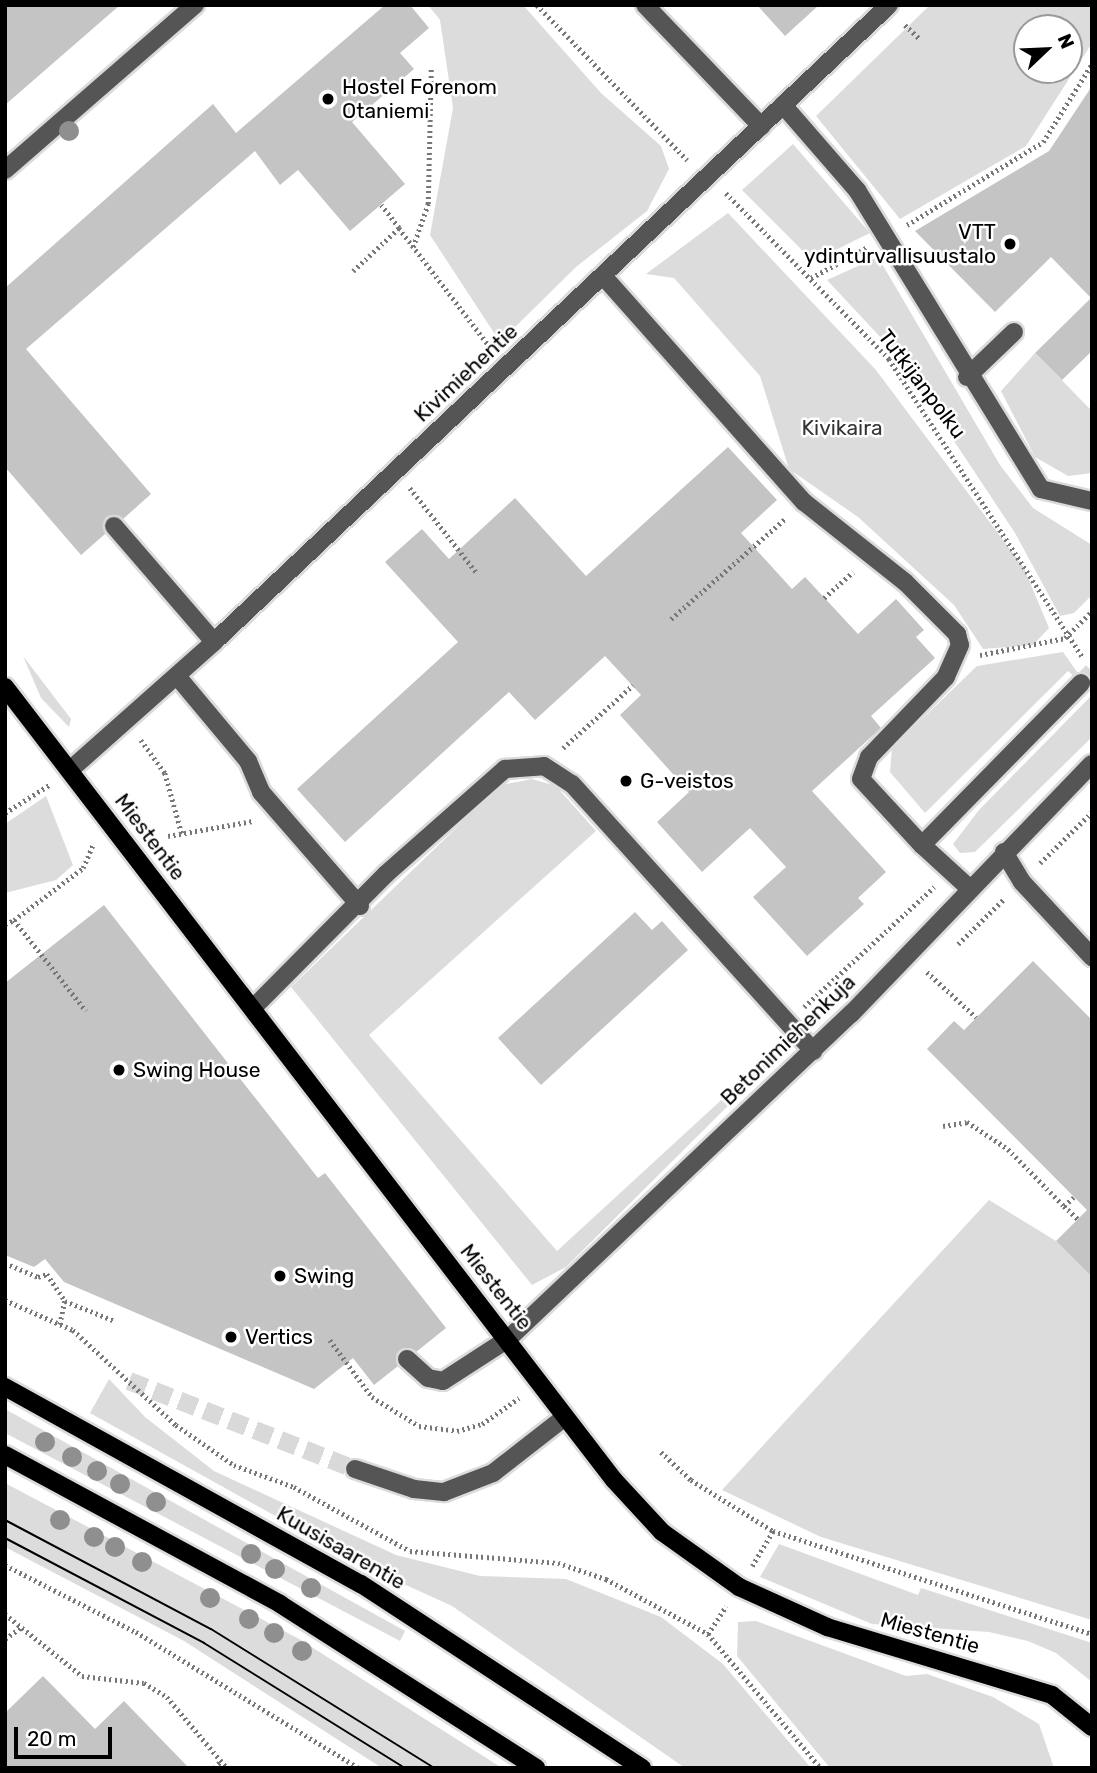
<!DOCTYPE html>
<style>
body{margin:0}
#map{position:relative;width:1097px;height:1773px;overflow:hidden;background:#fff;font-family:Rubik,sans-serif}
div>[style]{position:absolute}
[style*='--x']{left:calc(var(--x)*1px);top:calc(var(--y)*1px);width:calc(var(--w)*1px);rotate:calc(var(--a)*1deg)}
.green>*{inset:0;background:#dcdcdc}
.building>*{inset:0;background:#c4c4c4}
.minor-tunnel>*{height:18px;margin-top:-9px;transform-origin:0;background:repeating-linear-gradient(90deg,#d9d9d9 0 18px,transparent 0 27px)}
.path>*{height:4.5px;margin-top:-2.25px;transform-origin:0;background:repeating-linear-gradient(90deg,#777 0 2px,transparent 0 5.5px)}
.roads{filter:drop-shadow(2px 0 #dbdbdb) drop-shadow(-2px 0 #dbdbdb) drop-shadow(0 2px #dbdbdb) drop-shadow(0 -2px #dbdbdb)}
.minor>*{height:18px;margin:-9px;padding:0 9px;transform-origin:9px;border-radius:9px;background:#555}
.major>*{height:18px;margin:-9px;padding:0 9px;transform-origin:9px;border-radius:9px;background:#000}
.tram>*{height:2px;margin:-1px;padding:0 1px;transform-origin:1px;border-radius:1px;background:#000}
.trees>*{width:20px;height:20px;margin:-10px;border-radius:50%;background:#8f8f8f}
.dots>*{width:19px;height:19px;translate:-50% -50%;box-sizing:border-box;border:4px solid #fff;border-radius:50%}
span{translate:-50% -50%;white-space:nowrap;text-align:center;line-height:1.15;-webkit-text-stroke:5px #fff;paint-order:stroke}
.poi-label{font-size:21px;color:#000}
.left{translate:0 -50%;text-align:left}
.right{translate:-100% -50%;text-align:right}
.street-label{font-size:21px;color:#000}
.park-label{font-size:21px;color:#333}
.frame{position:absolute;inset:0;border:7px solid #000;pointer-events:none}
.north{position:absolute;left:1013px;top:14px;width:70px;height:70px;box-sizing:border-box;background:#fff;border:2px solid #999;border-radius:50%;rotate:67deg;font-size:19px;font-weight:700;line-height:28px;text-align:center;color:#000}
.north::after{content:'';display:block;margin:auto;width:24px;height:32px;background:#000;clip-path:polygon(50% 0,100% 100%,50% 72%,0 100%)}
.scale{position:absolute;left:14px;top:1727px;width:98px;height:32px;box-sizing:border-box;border:4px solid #000;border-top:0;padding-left:9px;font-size:21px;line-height:24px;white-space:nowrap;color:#000;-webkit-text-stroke:5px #fff;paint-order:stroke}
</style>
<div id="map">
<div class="green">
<i style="clip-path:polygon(428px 5px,523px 5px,601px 93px,661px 146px,669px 169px,647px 211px,576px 267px,500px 342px,430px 235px,453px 108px,440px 20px)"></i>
<i style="clip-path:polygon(evenodd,930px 5px,1092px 5px,1092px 43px,1026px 146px,900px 219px,816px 116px,930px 5px,1027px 28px,1069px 28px,1069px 70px,1027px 70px,1027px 28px)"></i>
<i style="clip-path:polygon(793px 144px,870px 233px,813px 261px,742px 190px)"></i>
<i style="clip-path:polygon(728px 213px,876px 370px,1024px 568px,1049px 628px,1033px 645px,983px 649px,954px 605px,858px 517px,789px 469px,760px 376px,674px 278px,646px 274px)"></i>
<i style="clip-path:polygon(878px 257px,1000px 465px,1033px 508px,1092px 545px,1092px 595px,1074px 613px,1060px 616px,1015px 533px,897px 355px,827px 280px)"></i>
<i style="clip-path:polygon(1035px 353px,1092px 411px,1092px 473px,1068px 476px,1035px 457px,1001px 391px)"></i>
<i style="clip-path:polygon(1063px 652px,1092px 693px,1068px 671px,925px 813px,890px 772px,892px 748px,977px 666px)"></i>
<i style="clip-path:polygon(23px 656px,71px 719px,69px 727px,41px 698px)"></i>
<i style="clip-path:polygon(1092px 695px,1092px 737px,975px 852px,960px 853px,953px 844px,979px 810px)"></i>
<i style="clip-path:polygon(532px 779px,556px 786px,596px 831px,369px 1035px,557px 1251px,766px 1059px,775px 1059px,566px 1267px,532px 1285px,291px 987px,501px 785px)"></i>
<i style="clip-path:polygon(46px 796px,73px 865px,56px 880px,5px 893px,5px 824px)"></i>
<i style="clip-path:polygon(989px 1200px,1056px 1241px,1092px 1277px,1092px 1620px,821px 1537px,722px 1490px)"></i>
<i style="clip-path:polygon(109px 1379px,145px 1417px,214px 1471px,396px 1555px,480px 1576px,566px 1579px,661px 1617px,723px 1664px,811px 1768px,685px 1768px,452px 1606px,371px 1569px,90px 1413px)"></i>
<i style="clip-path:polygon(5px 1409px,405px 1631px,400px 1641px,5px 1433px)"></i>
<i style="clip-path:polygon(5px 1483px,299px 1639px,502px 1768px,382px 1768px,184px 1641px,5px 1547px)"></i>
<i style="clip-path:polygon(779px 1544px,918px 1595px,921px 1588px,1092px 1643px,1092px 1682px,1056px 1653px,1028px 1641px,989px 1632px,872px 1624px,760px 1577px)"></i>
<i style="clip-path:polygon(756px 1621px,906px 1676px,927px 1674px,993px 1697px,1039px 1724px,1054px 1768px,830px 1768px,737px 1656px,738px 1622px)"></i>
</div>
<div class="building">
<i style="clip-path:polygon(5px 5px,120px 5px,5px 105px)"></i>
<i style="clip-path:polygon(385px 5px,410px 5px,429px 28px,400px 53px,414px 69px,352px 122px,405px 184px,350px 231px,298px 170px,280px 185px,255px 151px,26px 349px,151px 494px,123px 519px,106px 518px,105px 534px,81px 555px,5px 467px,5px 288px,213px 104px,236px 133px)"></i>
<i style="clip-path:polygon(757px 5px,819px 5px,785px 36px)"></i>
<i style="clip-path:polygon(1092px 86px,1092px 351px,1062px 380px,1035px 353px,1091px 298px,1051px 257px,995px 312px,915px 231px,1049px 151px)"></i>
<i style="clip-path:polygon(728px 447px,777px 500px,741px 533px,792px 589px,805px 577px,858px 634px,896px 599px,924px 630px,916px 637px,935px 658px,871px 716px,881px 728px,812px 791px,886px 872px,858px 898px,864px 904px,807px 956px,753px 897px,786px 867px,750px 828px,702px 872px,657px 822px,689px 792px,620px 715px,641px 695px,605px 656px,535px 720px,509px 692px,345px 842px,297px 789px,458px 642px,385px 562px,422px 529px,449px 559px,515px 498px,586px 576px)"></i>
<i style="clip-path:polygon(104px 905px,318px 1178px,325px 1173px,446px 1328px,416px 1352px,399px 1351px,398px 1366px,374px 1385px,353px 1358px,314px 1389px,64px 1282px,45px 1259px,34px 1267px,5px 1255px,5px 983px)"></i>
<i style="clip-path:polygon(635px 912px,652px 930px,662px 921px,688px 950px,541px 1085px,498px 1038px)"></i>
<i style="clip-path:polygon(1033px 961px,1092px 1020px,1092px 1277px,1056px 1241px,1087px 1210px,927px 1049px,954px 1021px,964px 1030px)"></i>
<i style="clip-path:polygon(43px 1676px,95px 1729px,124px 1701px,189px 1768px,5px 1768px,5px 1713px)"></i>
</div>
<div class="minor-tunnel">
<i style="--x:1081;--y:683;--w:16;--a:-45"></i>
<i style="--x:129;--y:1381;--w:243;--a:21.3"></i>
</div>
<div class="path">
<i style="--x:537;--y:5;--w:216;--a:45.9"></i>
<i style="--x:905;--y:25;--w:19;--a:43"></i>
<i style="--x:726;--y:193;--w:233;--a:45.5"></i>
<i style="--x:889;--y:359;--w:356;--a:57"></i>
<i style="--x:907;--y:225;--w:159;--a:-31.4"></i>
<i style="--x:1043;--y:142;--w:92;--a:-57.9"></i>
<i style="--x:399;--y:228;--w:150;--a:52.6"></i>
<i style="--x:413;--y:247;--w:46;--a:-70.8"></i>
<i style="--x:428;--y:204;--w:135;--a:-88.7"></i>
<i style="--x:353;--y:271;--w:63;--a:-43.1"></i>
<i style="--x:399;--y:228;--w:29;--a:-128"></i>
<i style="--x:811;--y:278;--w:63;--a:-28.6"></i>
<i style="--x:410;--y:488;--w:107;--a:51.8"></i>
<i style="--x:824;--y:598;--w:39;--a:-42"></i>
<i style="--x:671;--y:619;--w:152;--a:-41.3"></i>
<i style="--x:980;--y:655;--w:87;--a:-11.3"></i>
<i style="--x:1065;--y:638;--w:38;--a:-45"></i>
<i style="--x:141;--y:740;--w:41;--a:54"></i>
<i style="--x:165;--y:773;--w:63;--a:74.4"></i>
<i style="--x:563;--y:748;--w:94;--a:-42"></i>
<i style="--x:5;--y:813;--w:52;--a:-32.5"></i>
<i style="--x:168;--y:836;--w:86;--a:-10"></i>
<i style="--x:1040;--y:863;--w:73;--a:-44.4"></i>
<i style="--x:14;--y:920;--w:86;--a:-37"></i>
<i style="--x:83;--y:868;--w:26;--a:-67"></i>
<i style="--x:5;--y:924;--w:10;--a:-24"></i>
<i style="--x:14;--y:920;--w:116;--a:51.6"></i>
<i style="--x:958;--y:944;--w:64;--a:-44.4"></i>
<i style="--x:927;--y:972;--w:67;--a:42.6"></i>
<i style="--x:804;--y:1007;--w:177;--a:-42.7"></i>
<i style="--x:943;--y:1126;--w:24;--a:-9"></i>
<i style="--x:967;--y:1122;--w:49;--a:33.4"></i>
<i style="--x:1008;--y:1149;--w:80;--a:45.5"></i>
<i style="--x:1064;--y:1206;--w:13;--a:-42"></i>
<i style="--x:1064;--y:1206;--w:19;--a:43"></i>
<i style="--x:5;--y:1263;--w:36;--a:23"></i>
<i style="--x:38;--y:1277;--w:9;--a:-18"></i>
<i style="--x:47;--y:1274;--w:32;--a:56"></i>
<i style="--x:65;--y:1301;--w:24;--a:102"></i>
<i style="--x:5;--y:1300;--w:74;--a:23.8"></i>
<i style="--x:73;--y:1330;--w:140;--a:42.7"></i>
<i style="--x:176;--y:1425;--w:70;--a:34.6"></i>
<i style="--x:234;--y:1465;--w:64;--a:20.1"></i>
<i style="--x:294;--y:1487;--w:132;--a:28.9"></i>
<i style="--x:410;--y:1551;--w:148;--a:4.6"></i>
<i style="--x:558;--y:1563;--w:51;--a:18.4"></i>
<i style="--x:606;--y:1579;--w:116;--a:28.3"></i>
<i style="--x:708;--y:1634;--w:175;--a:49.9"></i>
<i style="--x:65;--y:1301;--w:54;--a:21.8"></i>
<i style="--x:330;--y:1340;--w:71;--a:53.6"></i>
<i style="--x:372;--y:1397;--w:55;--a:31.7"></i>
<i style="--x:419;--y:1426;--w:38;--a:7"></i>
<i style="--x:457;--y:1431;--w:26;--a:-16"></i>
<i style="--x:482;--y:1424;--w:45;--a:-35.1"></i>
<i style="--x:661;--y:1452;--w:41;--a:43"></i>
<i style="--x:691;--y:1480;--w:97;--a:31.9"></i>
<i style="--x:773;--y:1531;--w:335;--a:17.9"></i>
<i style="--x:5;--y:1565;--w:147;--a:27.1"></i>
<i style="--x:136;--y:1632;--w:261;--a:31.4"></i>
<i style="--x:752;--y:1566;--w:41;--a:-59"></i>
<i style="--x:5;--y:1614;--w:99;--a:38.8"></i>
<i style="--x:82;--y:1676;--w:62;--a:6.4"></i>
<i style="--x:144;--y:1683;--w:27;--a:31"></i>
<i style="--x:167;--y:1697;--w:93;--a:49.8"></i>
<i style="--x:708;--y:1634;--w:33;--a:-57"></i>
<i style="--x:5;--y:1639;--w:19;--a:-36"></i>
<i style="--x:214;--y:1768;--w:10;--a:-45"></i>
</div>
<div class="roads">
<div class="minor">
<i style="--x:645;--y:5;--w:168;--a:46.2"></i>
<i style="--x:783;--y:105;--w:113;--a:49"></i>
<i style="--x:857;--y:190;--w:351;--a:58.4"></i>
<i style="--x:1041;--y:489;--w:52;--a:13.2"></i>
<i style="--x:5;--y:170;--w:252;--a:-41"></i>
<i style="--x:604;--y:277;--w:301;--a:48.4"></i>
<i style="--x:804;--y:502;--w:129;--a:38.4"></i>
<i style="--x:905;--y:582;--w:74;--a:45"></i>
<i style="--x:957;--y:634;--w:11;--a:75"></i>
<i style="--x:960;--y:645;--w:35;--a:114"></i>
<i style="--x:946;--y:677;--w:111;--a:133.9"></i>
<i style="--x:869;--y:757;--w:23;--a:110"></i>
<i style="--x:861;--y:779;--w:90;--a:47.3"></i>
<i style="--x:967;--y:377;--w:65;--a:-43.8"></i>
<i style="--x:114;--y:526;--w:153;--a:49.2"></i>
<i style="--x:177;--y:676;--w:111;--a:50.1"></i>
<i style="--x:248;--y:761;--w:34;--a:67"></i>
<i style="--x:261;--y:792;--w:151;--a:49"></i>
<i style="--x:70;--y:770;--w:193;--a:-41.6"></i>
<i style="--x:214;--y:642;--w:928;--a:-43.34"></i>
<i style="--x:1004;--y:852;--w:35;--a:59"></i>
<i style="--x:1022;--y:882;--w:103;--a:47"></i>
<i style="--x:968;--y:887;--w:62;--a:-137.6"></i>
<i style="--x:922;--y:845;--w:227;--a:-45.5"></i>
<i style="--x:253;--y:1008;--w:189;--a:-45.2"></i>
<i style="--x:386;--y:874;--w:159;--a:-41.4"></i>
<i style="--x:505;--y:769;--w:39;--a:-4"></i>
<i style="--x:544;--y:766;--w:33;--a:33"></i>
<i style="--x:572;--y:784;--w:360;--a:47.9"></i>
<i style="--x:407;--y:1359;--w:28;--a:42"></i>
<i style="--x:428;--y:1378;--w:15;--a:11"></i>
<i style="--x:443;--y:1381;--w:77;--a:-32.9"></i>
<i style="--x:508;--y:1339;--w:473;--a:-43.5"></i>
<i style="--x:851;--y:1014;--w:347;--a:-46.1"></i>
<i style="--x:355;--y:1469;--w:62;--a:18.7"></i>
<i style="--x:414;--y:1489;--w:30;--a:6"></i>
<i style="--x:444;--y:1492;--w:53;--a:-21.2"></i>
<i style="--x:493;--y:1473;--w:91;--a:-37.9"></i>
</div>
<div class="major">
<i style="--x:5;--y:687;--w:1000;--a:52.48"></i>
<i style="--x:614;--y:1480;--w:71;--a:47.3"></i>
<i style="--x:662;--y:1532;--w:95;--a:35.5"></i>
<i style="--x:739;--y:1587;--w:97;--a:24.4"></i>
<i style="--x:827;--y:1627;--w:235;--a:16.8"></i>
<i style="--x:1052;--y:1695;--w:51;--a:38.7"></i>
<i style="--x:5;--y:1387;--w:407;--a:29"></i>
<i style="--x:361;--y:1584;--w:336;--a:33.2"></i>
<i style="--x:5;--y:1455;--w:313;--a:28.4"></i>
<i style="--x:280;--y:1604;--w:304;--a:32.6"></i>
</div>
</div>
<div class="tram">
<i style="--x:5;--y:1520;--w:233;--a:27.9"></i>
<i style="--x:211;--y:1629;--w:263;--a:31.9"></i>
<i style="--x:5;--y:1538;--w:225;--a:27.8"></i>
<i style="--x:204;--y:1643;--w:237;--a:31.9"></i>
</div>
<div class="trees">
<i style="left:69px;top:131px"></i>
<i style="left:45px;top:1442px"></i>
<i style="left:72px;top:1457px"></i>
<i style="left:97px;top:1471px"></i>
<i style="left:120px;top:1484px"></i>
<i style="left:156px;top:1502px"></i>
<i style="left:60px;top:1520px"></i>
<i style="left:94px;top:1537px"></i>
<i style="left:115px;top:1547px"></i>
<i style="left:251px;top:1554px"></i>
<i style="left:142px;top:1562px"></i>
<i style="left:275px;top:1569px"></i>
<i style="left:311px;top:1588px"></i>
<i style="left:210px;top:1598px"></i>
<i style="left:249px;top:1619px"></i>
<i style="left:274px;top:1633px"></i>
<i style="left:302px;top:1651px"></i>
</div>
<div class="dots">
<i style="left:328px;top:99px;background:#000"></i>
<i style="left:1010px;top:244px;background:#000"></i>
<i style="left:626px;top:781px;background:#000"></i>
<i style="left:119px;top:1070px;background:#000"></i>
<i style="left:280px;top:1276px;background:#000"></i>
<i style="left:231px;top:1337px;background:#000"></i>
</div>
<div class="poi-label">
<span class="left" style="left:342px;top:99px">Hostel Forenom<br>Otaniemi</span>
<span class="right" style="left:996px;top:244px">VTT<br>ydinturvallisuustalo</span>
<span class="left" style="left:640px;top:781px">G-veistos</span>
<span class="left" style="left:133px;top:1070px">Swing House</span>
<span class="left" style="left:294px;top:1276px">Swing</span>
<span class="left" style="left:245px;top:1337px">Vertics</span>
</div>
<div class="street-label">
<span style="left:466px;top:373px;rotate:-43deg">Kivimiehentie</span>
<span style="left:922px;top:384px;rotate:53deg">Tutkijanpolku</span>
<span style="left:150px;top:837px;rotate:53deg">Miestentie</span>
<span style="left:788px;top:1040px;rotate:-44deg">Betonimiehenkuja</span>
<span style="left:496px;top:1287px;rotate:52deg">Miestentie</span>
<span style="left:341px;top:1548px;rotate:30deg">Kuusisaarentie</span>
<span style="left:930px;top:1633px;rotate:16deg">Miestentie</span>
</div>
<div class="park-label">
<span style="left:842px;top:428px">Kivikaira</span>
</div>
<div class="frame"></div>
<div class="north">N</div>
<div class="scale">20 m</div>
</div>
